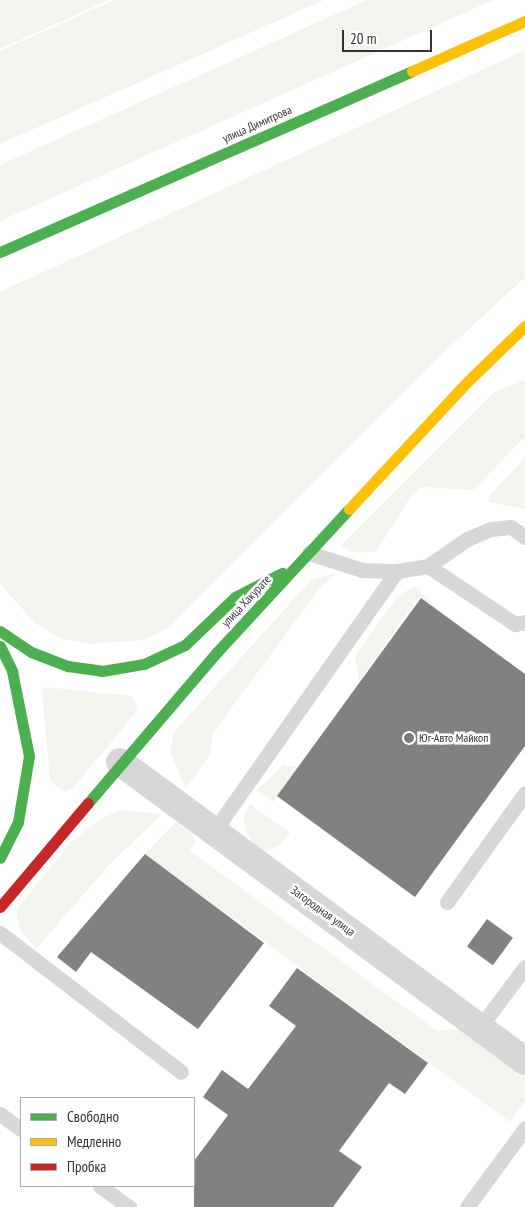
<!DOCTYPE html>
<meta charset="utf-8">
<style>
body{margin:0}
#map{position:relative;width:525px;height:1207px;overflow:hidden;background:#fff;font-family:"PT Sans Narrow",sans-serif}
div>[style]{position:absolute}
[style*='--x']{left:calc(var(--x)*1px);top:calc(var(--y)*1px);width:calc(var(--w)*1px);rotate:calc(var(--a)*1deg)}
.green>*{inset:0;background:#f1f5ed}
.building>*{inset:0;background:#818181;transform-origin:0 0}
.lane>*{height:15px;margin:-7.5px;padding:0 7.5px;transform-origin:7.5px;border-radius:7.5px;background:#d7d7d7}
.street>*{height:28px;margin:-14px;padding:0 14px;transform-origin:14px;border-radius:14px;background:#d7d7d7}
.fast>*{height:11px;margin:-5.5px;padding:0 5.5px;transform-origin:5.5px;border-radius:5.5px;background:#4caf50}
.slow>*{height:11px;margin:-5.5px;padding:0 5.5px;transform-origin:5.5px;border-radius:5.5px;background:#ffc107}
.jam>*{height:11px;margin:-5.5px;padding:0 5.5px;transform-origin:5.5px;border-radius:5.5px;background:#c62828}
.dots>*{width:14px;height:14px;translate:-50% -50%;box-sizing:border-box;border:2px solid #fff;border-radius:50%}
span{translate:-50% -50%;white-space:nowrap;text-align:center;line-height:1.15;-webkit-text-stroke:5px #fff;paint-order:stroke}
.street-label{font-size:12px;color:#333}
.poi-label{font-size:12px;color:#333}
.left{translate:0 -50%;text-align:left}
.legend{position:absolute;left:20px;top:1097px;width:175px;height:90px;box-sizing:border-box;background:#fff;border:1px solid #adadad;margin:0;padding:6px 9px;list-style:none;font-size:15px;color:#333}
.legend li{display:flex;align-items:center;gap:10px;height:25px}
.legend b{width:25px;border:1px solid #adadad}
.scale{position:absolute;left:342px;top:30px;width:90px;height:22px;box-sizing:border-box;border:2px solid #333;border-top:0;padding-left:6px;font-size:15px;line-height:18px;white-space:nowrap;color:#333;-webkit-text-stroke:4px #fff;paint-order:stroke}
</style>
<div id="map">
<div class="green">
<i style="clip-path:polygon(0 0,109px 0,0 49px)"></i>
<i style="clip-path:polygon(114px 0,324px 0,0 144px,0 51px)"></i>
<i style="clip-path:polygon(367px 0,493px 0,0 221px,0 165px)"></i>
<i style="clip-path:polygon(525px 50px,525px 277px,440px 356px,170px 626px,144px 640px,89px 644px,59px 638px,35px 623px,0 584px,0 292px)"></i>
<i style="clip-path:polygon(525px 380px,525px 437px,473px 490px,422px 487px,411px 496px,376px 552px,352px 552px,341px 545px,493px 393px)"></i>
<i style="clip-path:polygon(525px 458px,525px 509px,489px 502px,490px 495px)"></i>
<i style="clip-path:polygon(336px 573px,320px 588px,212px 734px,211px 753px,186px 788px,170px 752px,174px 732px,311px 580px)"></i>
<i style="clip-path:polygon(415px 586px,441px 612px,420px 596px,359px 681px,355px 656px,398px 596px)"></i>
<i style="clip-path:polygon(45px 687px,131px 696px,137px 704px,136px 712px,73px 788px,64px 792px,50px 781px,42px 690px)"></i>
<i style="clip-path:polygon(283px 765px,298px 767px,273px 802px,257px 790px)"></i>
<i style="clip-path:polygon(250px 804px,290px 833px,279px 846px,267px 851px,255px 845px,246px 832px,244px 817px)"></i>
<i style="clip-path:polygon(120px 810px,162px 814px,110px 864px,36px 949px,20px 929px,16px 910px,71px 842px,101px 819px)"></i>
<i style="clip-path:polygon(176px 822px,192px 833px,195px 842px,190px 851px,437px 1031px,463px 1028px,525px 1073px,525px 1102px,510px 1122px,145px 854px)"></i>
</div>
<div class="building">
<i style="clip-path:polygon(421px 598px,525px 674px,525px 746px,415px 897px,277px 796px)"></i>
<i style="clip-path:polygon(145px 854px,264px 943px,198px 1029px,91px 952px,76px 972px,57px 957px)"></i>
<i style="left:487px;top:919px;width:32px;height:34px;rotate:36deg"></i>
<i style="clip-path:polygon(297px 968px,428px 1063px,405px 1094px,389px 1083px,339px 1151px,362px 1167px,333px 1207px,194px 1207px,194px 1161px,228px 1115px,203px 1097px,222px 1070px,248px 1089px,296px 1026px,269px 1006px)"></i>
</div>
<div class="lane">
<i style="--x:309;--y:553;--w:56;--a:17.8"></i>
<i style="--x:362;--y:570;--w:35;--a:2"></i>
<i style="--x:428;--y:566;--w:105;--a:33.7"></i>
<i style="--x:515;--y:624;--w:10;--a:-11"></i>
<i style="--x:214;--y:831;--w:318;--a:-54.9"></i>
<i style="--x:397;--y:571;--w:31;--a:-9"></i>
<i style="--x:428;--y:566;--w:47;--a:-34.7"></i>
<i style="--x:467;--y:539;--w:26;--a:-23"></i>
<i style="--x:491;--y:529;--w:20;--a:-6"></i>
<i style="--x:511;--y:527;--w:17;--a:36"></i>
<i style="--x:447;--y:902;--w:134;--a:-54.4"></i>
<i style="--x:0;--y:933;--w:228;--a:37.5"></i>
<i style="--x:480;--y:1027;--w:75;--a:-53.1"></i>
<i style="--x:0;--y:1114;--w:26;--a:36"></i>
<i style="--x:100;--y:1186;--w:36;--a:36"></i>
<i style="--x:467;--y:1207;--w:98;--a:-53.7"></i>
</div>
<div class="street">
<i style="--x:120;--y:762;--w:503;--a:36.44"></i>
</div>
<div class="fast">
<i style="--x:0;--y:252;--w:450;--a:-23.7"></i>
<i style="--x:0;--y:631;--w:37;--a:34"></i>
<i style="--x:31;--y:652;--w:40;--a:21"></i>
<i style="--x:68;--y:666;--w:34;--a:8"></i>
<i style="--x:102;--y:671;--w:43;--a:-9.5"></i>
<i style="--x:144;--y:664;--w:45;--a:-24.9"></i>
<i style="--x:185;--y:645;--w:69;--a:-43.8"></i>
<i style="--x:235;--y:597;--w:53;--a:-27.1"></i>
<i style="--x:0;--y:646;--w:28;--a:64"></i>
<i style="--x:12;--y:671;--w:87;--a:78.7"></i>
<i style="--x:29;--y:756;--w:67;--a:99.5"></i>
<i style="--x:18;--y:822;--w:40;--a:116.6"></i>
<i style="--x:88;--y:803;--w:199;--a:-49.5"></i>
<i style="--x:217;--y:652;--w:195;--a:-47.3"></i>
</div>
<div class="slow">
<i style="--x:412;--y:71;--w:124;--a:-23.9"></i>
<i style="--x:349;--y:509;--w:176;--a:-47.1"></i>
<i style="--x:469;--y:380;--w:78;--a:-44"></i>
</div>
<div class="jam">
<i style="--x:0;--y:907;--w:136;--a:-49.8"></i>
</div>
<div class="dots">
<i style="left:409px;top:738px;background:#7a7a7a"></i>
</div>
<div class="street-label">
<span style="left:257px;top:124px;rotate:-24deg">улица Димитрова</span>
<span style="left:246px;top:601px;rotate:-47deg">улица Хакурате</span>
<span style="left:323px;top:911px;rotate:36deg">Загородная улица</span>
</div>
<div class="poi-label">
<span class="left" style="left:419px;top:738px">Юг-Авто Майкоп</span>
</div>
<ul class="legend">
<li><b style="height:6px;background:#4caf50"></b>Свободно</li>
<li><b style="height:6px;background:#ffc107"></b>Медленно</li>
<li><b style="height:6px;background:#c62828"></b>Пробка</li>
</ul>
<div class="scale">20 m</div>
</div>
